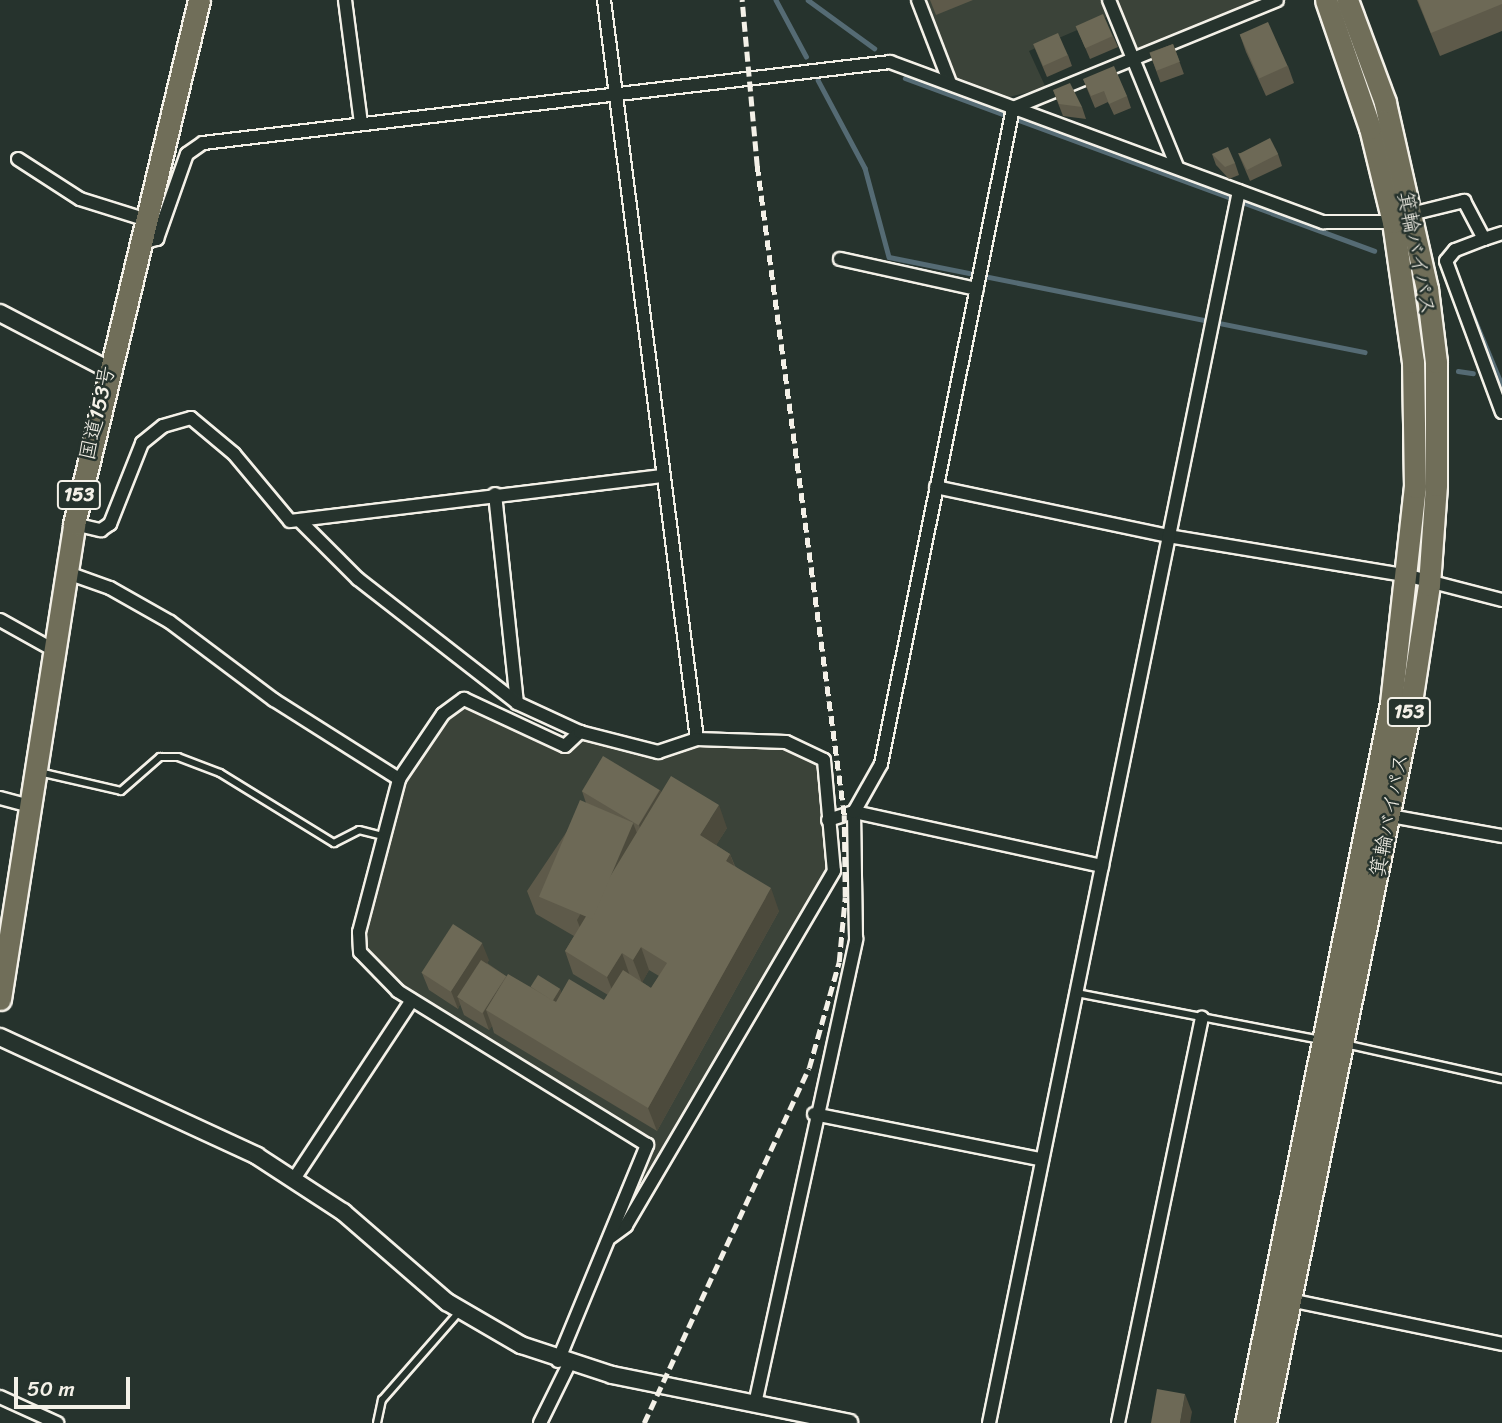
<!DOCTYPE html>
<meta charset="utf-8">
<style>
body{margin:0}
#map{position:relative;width:1502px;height:1423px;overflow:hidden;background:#26332d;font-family:Sriracha,"Klee One",sans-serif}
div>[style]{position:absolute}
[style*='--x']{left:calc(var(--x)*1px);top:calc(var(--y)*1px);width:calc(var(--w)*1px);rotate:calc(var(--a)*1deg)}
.built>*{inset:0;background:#3b4339}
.stream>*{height:4.5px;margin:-2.25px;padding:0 2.25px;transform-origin:2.25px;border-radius:2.25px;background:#556b74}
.roads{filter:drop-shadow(2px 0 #f4f1e8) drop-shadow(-2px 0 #f4f1e8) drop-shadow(0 2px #f4f1e8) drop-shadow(0 -2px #f4f1e8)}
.service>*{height:6px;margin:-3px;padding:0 3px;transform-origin:3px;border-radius:3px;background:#26332d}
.minor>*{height:12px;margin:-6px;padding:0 6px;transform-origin:6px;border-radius:6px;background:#26332d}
.tertiary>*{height:16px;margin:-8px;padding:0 8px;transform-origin:8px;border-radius:8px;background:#26332d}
.trunk>*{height:21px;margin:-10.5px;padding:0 10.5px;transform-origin:10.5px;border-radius:10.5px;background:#706e59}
.rail>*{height:4.5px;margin-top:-2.25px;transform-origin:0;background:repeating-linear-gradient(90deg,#f4f1e8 0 10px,transparent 0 15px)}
.wall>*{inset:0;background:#5e5a4a;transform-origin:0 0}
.shaded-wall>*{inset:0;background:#4c4a3c}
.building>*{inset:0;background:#6d6956;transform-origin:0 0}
span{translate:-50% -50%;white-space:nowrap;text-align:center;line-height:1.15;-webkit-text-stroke:5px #26332d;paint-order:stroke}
.shield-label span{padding:2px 5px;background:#26332d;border:2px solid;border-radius:5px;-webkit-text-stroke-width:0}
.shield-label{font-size:19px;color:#f4f1e8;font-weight:700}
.street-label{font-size:21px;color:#f4f1e8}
.scale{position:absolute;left:14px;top:1377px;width:116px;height:32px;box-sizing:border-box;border:4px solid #f4f1e8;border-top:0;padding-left:9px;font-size:21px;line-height:24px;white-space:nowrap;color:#f4f1e8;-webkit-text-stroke:5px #26332d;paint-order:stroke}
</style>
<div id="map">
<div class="built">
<i style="clip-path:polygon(923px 0,1277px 0,1132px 58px,1114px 14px,1029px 51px,1046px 88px,1005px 98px,956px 80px)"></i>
<i style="clip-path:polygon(464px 699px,565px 746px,580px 732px,641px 749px,697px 739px,786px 742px,824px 760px,834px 871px,626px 1226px,611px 1237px,647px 1145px,373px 971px,359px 931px,399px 779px,443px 714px)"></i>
</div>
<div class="stream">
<i style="--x:776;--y:0;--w:64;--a:61.8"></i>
<i style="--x:808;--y:0;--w:82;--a:36"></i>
<i style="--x:905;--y:78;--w:500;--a:20.2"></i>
<i style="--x:818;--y:80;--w:100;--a:61.9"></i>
<i style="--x:865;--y:168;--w:92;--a:74.9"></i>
<i style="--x:889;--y:257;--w:485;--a:11.3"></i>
<i style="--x:1468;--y:303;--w:89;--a:67.5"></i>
<i style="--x:1458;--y:371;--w:15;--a:8"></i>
</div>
<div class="roads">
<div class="service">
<i style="--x:39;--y:772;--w:84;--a:13"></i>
<i style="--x:121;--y:791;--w:52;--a:-41.1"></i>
<i style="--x:160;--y:757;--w:18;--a:0"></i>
<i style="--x:178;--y:757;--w:45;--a:20.9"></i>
<i style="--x:220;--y:773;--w:134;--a:31.6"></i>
<i style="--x:334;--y:843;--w:28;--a:-27"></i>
<i style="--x:359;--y:830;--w:25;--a:14"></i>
<i style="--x:1077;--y:993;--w:248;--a:10.9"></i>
<i style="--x:1345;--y:1044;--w:161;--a:12.6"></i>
<i style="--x:377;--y:1423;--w:24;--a:-78"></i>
<i style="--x:382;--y:1400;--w:117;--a:-48.8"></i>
</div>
<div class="minor">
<i style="--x:345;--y:0;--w:124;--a:82.6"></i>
<i style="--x:604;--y:0;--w:745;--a:82.83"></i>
<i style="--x:697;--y:739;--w:89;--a:1.9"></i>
<i style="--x:786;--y:742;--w:42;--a:25.3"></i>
<i style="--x:824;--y:760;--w:111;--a:84.9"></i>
<i style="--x:834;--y:871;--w:411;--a:120.4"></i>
<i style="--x:626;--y:1226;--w:19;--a:144"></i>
<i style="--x:918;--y:0;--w:89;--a:68.9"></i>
<i style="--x:1109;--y:0;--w:180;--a:67.8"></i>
<i style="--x:18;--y:159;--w:74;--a:32.8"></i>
<i style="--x:80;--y:199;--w:67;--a:17.4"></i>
<i style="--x:1411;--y:214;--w:55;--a:-13.8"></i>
<i style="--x:1464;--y:201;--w:43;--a:62.2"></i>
<i style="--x:1484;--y:239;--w:31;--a:159"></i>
<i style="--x:1455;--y:250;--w:14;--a:129"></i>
<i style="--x:1446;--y:261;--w:161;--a:69.7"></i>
<i style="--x:1484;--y:239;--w:19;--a:-18"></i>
<i style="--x:138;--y:244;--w:20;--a:-15"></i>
<i style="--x:157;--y:239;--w:90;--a:-70.6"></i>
<i style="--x:187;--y:154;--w:19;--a:-35"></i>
<i style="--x:203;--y:143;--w:692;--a:-6.72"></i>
<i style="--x:890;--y:62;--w:462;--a:20.3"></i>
<i style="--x:1323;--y:222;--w:70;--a:0"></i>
<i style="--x:840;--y:259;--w:140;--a:12.4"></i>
<i style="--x:936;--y:487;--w:237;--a:11.9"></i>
<i style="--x:1168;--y:536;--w:244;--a:9.4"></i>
<i style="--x:1409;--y:576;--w:96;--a:14.5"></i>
<i style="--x:495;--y:494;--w:210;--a:84"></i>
<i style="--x:517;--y:703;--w:69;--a:24.7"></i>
<i style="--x:300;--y:521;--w:82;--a:45"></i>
<i style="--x:358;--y:579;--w:202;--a:37.9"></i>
<i style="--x:74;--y:524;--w:28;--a:13"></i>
<i style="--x:101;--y:530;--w:11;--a:-34"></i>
<i style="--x:110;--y:524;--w:87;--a:-68.4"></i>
<i style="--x:142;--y:443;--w:27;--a:-39"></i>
<i style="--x:163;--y:426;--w:29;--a:-16"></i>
<i style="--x:191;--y:418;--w:56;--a:39.9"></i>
<i style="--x:234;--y:454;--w:87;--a:50.1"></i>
<i style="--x:290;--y:521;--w:375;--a:-6.9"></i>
<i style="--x:65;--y:572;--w:48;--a:19.6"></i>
<i style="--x:110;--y:588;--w:69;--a:29.5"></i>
<i style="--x:170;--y:622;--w:130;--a:36.9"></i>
<i style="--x:274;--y:700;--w:148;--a:32.3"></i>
<i style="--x:0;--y:620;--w:60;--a:29.1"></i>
<i style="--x:0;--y:798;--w:30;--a:15"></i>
<i style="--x:1390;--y:816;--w:114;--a:10.1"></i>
<i style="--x:828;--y:820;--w:27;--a:-17"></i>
<i style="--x:854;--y:812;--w:254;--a:12.3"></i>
<i style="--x:814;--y:1114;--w:230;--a:11.3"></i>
<i style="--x:294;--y:1179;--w:214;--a:-56.6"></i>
<i style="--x:1290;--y:1300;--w:217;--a:11.7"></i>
<i style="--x:558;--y:1361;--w:234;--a:-67.6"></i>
<i style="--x:647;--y:1145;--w:293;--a:-148.3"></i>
<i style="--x:398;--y:991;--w:54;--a:-134.3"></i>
<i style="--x:360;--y:952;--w:20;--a:-93"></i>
<i style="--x:359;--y:932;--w:158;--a:-75.3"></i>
<i style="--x:399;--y:779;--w:78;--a:-55.9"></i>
<i style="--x:443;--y:714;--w:26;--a:-36"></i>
<i style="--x:464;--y:699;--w:111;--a:25"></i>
<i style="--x:565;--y:746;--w:21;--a:-43"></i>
<i style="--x:580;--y:732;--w:81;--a:14.4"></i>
<i style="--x:658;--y:752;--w:41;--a:-18.4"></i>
<i style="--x:0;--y:1397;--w:63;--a:24.5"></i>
<i style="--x:755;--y:1404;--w:476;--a:-77.7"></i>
<i style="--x:856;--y:939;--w:127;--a:-90.9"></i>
<i style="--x:854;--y:812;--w:55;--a:-60.6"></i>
<i style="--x:881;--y:764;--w:669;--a:-78.62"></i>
<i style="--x:1013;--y:108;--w:285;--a:-22.2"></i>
<i style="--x:540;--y:1423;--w:66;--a:-63.8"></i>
<i style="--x:989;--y:1423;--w:1257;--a:-78.53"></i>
<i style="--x:1118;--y:1423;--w:414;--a:-78.3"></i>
</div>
<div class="tertiary">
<i style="--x:0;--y:313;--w:121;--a:27.6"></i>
<i style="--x:0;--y:1037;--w:283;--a:24.8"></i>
<i style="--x:257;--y:1156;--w:103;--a:33.1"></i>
<i style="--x:343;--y:1212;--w:138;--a:40.9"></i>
<i style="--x:447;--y:1302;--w:86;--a:30.2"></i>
<i style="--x:521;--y:1345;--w:96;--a:18.2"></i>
<i style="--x:612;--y:1375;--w:242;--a:11.4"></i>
</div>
<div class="trunk">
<i style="--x:0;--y:999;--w:481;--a:-81.1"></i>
<i style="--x:74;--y:524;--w:539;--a:-76.58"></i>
<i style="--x:1246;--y:1423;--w:734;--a:-78.61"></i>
<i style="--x:1391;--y:703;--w:217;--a:-83.7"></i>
<i style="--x:1415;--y:487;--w:125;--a:-90.9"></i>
<i style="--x:1413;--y:362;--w:141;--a:-98.1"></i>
<i style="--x:1393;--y:222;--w:97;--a:-103.7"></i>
<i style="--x:1370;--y:128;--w:135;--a:-109"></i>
<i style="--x:1265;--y:1423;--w:729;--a:-78.52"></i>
<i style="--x:1410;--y:709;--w:125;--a:-81.3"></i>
<i style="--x:1429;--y:585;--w:100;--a:-86"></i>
<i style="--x:1436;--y:485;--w:123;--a:-90"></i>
<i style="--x:1436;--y:362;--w:74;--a:-97"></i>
<i style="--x:1427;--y:289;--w:192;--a:-102.7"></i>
<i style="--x:1385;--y:102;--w:109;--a:-110.4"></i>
</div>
</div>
<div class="rail">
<i style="--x:644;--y:1423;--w:391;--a:-65.1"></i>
<i style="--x:809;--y:1068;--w:110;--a:-74.2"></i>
<i style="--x:839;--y:962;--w:65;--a:-84.7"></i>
<i style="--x:845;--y:897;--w:82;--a:-90.7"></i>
<i style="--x:844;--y:815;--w:655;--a:-97.64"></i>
<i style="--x:757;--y:166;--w:167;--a:-95.2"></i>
</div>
<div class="wall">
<i style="clip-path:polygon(930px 0,973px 0,936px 15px)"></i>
<i style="clip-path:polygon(1417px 0,1502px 0,1502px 31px,1440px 56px)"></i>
<i style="clip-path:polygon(1076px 26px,1113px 36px,1118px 47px,1090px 59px)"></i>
<i style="clip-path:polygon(1240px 35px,1288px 66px,1294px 83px,1266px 96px,1246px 52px)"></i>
<i style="clip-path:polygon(1033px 44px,1068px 55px,1072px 66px,1047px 77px)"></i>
<i style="left:1173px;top:44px;width:32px;height:25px;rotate:70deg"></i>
<i style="clip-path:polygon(1083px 79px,1127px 96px,1131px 108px,1114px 115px,1108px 102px,1095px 108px)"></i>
<i style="clip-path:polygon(1053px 90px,1082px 107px,1086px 119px,1063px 116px)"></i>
<i style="clip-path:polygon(1238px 153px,1278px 154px,1282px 166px,1250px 181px)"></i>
<i style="clip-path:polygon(1212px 154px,1235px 163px,1239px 175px,1229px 179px,1216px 165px)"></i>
<i style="clip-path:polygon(evenodd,660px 790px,661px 793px,727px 828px,716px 845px,730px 854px,735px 866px,779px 911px,657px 1131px,494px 1033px,492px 1026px,489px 1030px,464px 1015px,460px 1004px,458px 1009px,429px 990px,422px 973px,489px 960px,487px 963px,506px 976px,530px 987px,560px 989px,561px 993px,604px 1000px,608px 995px,573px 974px,565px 951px,574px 936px,536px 914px,527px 891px,586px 803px,582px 791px,660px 790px,649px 970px,659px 976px,651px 988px,642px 982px,649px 970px)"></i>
</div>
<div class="shaded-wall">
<i style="clip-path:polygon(660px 790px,666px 807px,645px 843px,639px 825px)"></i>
<i style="clip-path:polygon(719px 805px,727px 828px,708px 858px,700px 835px)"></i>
<i style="clip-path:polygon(633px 823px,642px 846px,586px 943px,577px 920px)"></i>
<i style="clip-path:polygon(730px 854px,738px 876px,726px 861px)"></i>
<i style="clip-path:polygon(771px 888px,779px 911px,657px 1131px,648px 1108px)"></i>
<i style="clip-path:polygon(482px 943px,489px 960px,463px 1001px,458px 998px,460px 1004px,458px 1009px,451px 991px)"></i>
<i style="clip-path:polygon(641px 947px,649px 970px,642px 983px,633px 960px)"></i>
<i style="clip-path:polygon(622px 953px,630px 976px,616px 1000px,607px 977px)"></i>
<i style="clip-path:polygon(506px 976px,486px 1010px,492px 1026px,489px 1030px,483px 1013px)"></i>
<i style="clip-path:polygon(560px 989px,564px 1001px,552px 1002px)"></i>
<i style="clip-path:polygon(1185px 1394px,1192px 1412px,1190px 1423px,1180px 1423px)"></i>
</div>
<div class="building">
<i style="clip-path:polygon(1418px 0,1502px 0,1502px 4px,1431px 33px)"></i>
<i style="left:1103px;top:14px;width:24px;height:30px;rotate:66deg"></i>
<i style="left:1268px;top:22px;width:48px;height:31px;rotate:66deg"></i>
<i style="left:1058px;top:33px;width:24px;height:27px;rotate:66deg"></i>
<i style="left:1173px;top:44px;width:19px;height:25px;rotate:69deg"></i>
<i style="clip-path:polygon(1114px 66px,1127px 96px,1109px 104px,1104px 91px,1091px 96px,1083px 79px)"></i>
<i style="clip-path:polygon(1070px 83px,1082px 107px,1059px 104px,1053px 90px)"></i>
<i style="left:1270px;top:138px;width:18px;height:35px;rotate:63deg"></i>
<i style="clip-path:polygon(1228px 147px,1235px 163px,1225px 167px,1212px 154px)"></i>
<i style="left:603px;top:756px;width:66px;height:41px;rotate:31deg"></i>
<i style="clip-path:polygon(671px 776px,719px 805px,700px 835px,730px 854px,726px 861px,771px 888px,648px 1108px,486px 1010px,508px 974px,556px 1002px,569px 979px,604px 1000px,623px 970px,651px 988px,667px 963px,641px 947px,633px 960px,622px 953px,607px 977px,565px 951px)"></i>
<i style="left:580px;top:800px;width:58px;height:105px;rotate:23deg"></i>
<i style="left:453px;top:924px;width:35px;height:58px;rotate:33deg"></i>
<i style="left:481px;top:960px;width:30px;height:44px;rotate:33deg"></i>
<i style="left:538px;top:975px;width:26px;height:14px;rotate:32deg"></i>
<i style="clip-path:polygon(1157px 1389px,1185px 1394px,1180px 1423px,1151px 1423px)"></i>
</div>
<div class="shield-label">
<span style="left:79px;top:495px">153</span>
<span style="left:1409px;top:712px">153</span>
</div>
<div class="street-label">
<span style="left:1417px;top:253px;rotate:79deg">箕輪バイパス</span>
<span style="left:97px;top:413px;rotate:-77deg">国道153号</span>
<span style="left:1389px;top:815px;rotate:-79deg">箕輪バイパス</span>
</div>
<div class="scale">50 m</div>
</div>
